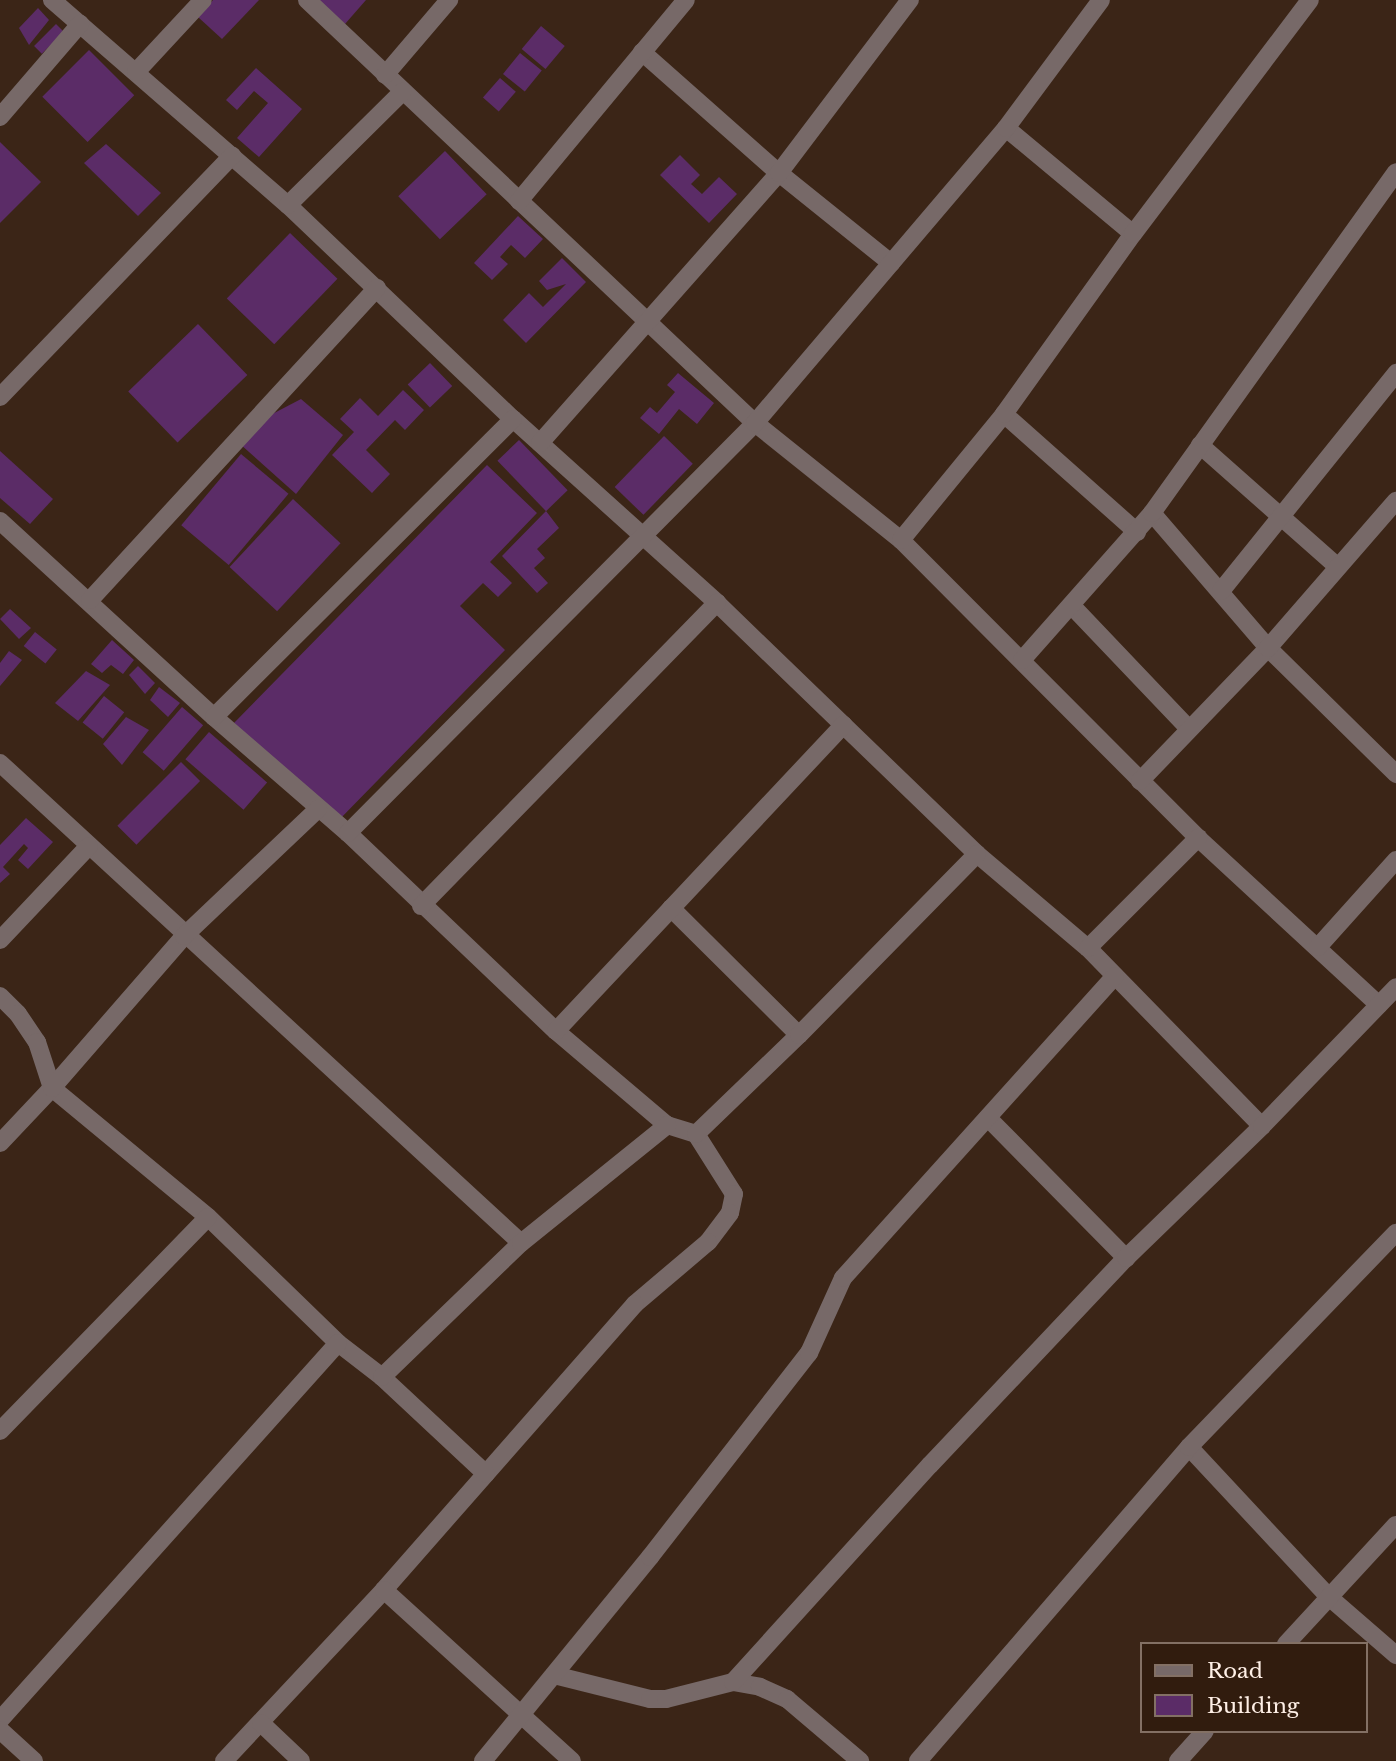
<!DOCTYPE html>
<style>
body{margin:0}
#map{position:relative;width:1396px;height:1761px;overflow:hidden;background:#3b2517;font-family:"Libre Baskerville",serif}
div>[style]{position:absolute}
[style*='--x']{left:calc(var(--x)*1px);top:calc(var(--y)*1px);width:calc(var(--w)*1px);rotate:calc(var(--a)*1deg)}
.building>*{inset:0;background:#5b2c67;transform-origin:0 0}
.street>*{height:18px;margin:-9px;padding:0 9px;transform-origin:9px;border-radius:9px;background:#776968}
span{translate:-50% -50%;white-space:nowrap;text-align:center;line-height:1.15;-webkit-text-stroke:5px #311c0e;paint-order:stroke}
.legend{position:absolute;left:1140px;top:1642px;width:228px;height:91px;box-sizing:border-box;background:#311c0e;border:2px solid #837064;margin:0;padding:9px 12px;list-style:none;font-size:21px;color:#feefe6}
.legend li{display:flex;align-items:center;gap:14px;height:35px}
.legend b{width:35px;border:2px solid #837064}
</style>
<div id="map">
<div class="building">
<i style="clip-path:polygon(213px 0,259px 0,222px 39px,198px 17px)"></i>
<i style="clip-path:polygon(317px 0,366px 0,345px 24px)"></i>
<i style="clip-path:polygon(38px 8px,49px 20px,29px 45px,19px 28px)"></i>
<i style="left:56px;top:24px;width:11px;height:31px;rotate:45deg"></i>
<i style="left:541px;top:26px;width:31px;height:30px;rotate:40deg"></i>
<i style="left:89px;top:50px;width:64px;height:66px;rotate:45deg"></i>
<i style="left:520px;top:53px;width:28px;height:27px;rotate:39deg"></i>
<i style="clip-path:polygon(256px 68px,302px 109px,259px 157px,237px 138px,268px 103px,254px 91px,237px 110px,226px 100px)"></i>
<i style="left:500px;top:78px;width:21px;height:26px;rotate:41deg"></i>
<i style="clip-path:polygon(0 142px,41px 182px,0 223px)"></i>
<i style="clip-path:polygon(106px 144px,161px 193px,138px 216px,84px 163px)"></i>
<i style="left:445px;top:151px;width:60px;height:65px;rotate:46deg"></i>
<i style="clip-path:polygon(680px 155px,700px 175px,691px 184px,702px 194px,719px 177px,737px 194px,709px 223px,660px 175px)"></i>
<i style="clip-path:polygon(518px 216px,543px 239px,525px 258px,511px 245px,500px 257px,508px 264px,492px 280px,474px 263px)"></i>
<i style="left:290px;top:233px;width:66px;height:91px;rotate:44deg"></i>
<i style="clip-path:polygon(562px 258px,586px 282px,526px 343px,503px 320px,529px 293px,543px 307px,566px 284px,547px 290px,539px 281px)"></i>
<i style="left:198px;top:324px;width:71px;height:97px;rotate:46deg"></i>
<i style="left:430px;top:363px;width:32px;height:31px;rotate:46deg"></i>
<i style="clip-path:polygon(678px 373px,714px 403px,697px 424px,679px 409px,659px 434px,640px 418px,650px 407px,657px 413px,675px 392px,667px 385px)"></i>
<i style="clip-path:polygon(403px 390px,424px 410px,405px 430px,395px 420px,366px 450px,390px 474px,372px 493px,332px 455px,354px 432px,340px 419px,360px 398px,378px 416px)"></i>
<i style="clip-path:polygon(301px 399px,343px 435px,296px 494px,240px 444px,257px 422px)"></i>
<i style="left:664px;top:436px;width:40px;height:71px;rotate:44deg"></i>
<i style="left:519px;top:440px;width:70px;height:30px;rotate:46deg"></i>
<i style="clip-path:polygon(0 451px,53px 499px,30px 524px,0 498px)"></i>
<i style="left:241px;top:454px;width:62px;height:93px;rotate:40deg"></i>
<i style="clip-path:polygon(487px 465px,537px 513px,490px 562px,512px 583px,498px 597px,483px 583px,460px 606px,505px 650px,337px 822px,234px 723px)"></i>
<i style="left:293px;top:499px;width:65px;height:93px;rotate:43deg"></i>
<i style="clip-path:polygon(546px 511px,559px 528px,537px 549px,545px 558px,534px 568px,548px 583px,537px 593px,502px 556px)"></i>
<i style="clip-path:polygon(10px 609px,31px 628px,19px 639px,0 619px)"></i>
<i style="left:35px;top:632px;width:28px;height:18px;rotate:39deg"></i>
<i style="clip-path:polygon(112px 640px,134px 660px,123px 674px,111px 665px,102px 673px,91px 664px)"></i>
<i style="clip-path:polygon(9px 651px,22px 660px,0 686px,0 663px)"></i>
<i style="clip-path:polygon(138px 666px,155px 683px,145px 694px,129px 675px)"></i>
<i style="clip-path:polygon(86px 671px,110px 685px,78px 721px,55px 703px)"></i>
<i style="clip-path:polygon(159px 687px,180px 703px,168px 717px,150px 700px)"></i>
<i style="left:104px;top:696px;width:26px;height:34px;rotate:39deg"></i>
<i style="left:182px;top:707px;width:28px;height:60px;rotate:41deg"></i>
<i style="clip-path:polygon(126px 717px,149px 730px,122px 765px,103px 744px)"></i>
<i style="left:209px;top:732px;width:77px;height:36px;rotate:41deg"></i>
<i style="left:181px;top:762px;width:27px;height:90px;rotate:45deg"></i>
<i style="clip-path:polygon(26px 818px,53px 842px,28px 869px,18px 860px,28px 848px,24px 844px,3px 867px,10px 874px,0 883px,0 845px)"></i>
</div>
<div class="street">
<i style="--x:52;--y:0;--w:313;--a:41"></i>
<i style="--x:288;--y:205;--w:311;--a:43.6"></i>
<i style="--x:513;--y:419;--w:275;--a:42"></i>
<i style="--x:717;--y:603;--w:361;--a:44"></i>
<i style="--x:977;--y:854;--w:145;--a:40.3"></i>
<i style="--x:1088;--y:948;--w:249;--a:45.7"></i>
<i style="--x:307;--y:0;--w:616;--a:43.36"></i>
<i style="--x:755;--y:423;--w:187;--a:38.7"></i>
<i style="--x:901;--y:540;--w:421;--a:45.1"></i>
<i style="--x:1198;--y:838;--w:246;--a:42.7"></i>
<i style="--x:642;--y:52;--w:183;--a:41.5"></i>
<i style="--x:779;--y:173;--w:144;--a:38.8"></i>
<i style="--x:136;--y:72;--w:98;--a:-47.1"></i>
<i style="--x:385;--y:75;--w:99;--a:-49.5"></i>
<i style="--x:0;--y:117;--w:123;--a:-49.3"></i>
<i style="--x:1006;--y:128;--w:165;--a:39.8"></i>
<i style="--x:519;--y:201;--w:261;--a:-50.3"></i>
<i style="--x:288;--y:205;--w:161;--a:-44.7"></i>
<i style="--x:0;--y:397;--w:335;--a:-46.1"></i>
<i style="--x:1004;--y:414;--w:178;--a:41.6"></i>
<i style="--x:540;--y:443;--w:361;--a:-48.5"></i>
<i style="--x:779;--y:173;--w:217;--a:-52.9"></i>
<i style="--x:1200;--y:445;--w:183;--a:41.5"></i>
<i style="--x:1152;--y:513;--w:178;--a:49.3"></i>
<i style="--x:1268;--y:648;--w:180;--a:44.5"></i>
<i style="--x:0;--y:521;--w:290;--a:42.5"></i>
<i style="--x:214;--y:717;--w:177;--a:40.9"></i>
<i style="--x:348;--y:833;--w:287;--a:43.6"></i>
<i style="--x:556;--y:1031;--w:145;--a:40.3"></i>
<i style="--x:667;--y:1125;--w:30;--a:17"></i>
<i style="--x:696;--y:1134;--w:71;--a:57.7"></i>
<i style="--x:734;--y:1194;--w:19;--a:102"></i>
<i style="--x:730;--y:1213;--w:36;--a:127"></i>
<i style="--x:708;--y:1242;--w:96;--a:139.7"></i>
<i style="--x:635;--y:1304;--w:381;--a:131.3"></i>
<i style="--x:384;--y:1590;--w:234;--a:133.1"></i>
<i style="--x:901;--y:540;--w:163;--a:-50.7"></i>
<i style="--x:1004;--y:414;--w:221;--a:-54.4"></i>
<i style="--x:1133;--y:234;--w:293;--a:-52.9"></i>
<i style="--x:1221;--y:591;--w:280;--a:-51.2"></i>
<i style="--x:90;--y:600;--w:424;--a:-47.4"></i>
<i style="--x:1073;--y:607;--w:168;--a:46.4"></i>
<i style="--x:1022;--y:660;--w:196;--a:-48.5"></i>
<i style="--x:1152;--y:513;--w:419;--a:-54.4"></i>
<i style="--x:214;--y:717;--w:422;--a:-44.9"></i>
<i style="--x:0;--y:763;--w:708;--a:42.65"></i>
<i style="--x:1140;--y:781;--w:185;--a:-46.1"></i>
<i style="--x:1268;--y:648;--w:195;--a:-49"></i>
<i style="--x:348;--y:833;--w:578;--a:-45.21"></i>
<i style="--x:755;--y:423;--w:387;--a:-49.6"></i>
<i style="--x:1006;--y:128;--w:159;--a:-53.4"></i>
<i style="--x:421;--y:906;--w:424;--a:-45.7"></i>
<i style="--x:671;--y:908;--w:180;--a:44.8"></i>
<i style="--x:0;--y:940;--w:129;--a:-46.6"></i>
<i style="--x:1318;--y:947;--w:117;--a:-48.1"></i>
<i style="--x:1088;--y:948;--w:156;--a:-45"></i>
<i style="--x:0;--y:996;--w:25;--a:45"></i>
<i style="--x:18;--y:1014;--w:34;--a:56"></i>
<i style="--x:37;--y:1042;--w:48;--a:71.9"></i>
<i style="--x:52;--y:1088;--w:202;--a:39.6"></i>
<i style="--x:208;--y:1217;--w:181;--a:44.1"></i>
<i style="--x:338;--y:1343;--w:56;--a:37.7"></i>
<i style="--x:382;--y:1377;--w:142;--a:43"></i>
<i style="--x:556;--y:1031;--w:420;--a:-46.8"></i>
<i style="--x:988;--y:1118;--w:197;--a:45.4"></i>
<i style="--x:696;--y:1134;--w:143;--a:-43.9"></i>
<i style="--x:799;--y:1035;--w:254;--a:-45.5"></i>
<i style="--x:0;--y:1143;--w:76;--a:-46.6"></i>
<i style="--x:52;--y:1088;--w:201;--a:-49"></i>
<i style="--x:184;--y:936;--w:185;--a:-43.5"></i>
<i style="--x:382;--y:1377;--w:193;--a:-44"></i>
<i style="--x:521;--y:1243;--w:188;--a:-38.9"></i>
<i style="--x:0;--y:1431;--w:298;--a:-45.8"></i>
<i style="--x:1189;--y:1447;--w:205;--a:47"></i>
<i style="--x:1329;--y:1597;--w:89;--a:40.9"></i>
<i style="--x:384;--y:1590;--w:254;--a:42.3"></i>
<i style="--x:1286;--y:1644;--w:162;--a:-47.3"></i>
<i style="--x:554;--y:1675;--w:99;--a:14"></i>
<i style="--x:650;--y:1699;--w:16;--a:0"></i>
<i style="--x:666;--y:1699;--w:69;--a:-14.2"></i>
<i style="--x:733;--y:1682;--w:27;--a:10"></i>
<i style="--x:760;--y:1687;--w:30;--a:24"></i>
<i style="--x:787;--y:1699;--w:96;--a:40.3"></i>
<i style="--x:733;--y:1682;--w:293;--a:-47.8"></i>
<i style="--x:930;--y:1465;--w:285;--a:-46.6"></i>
<i style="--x:1126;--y:1258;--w:190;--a:-44.1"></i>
<i style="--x:1262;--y:1126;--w:193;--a:-46"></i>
<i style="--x:0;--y:1720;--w:506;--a:-48.12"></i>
<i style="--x:261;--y:1723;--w:55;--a:43.5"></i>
<i style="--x:0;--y:1730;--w:46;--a:42.4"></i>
<i style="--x:483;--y:1761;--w:264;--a:-50.7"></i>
<i style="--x:650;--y:1557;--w:259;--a:-52.1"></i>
<i style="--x:809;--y:1353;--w:82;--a:-65.6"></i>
<i style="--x:843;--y:1278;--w:406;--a:-48"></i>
<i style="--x:918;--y:1761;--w:415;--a:-49.2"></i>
<i style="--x:1189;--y:1447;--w:298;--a:-46"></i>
<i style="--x:1178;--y:1761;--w:40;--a:-48"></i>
</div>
<ul class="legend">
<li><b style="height:9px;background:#776968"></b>Road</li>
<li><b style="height:19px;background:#5b2c67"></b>Building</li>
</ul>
</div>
